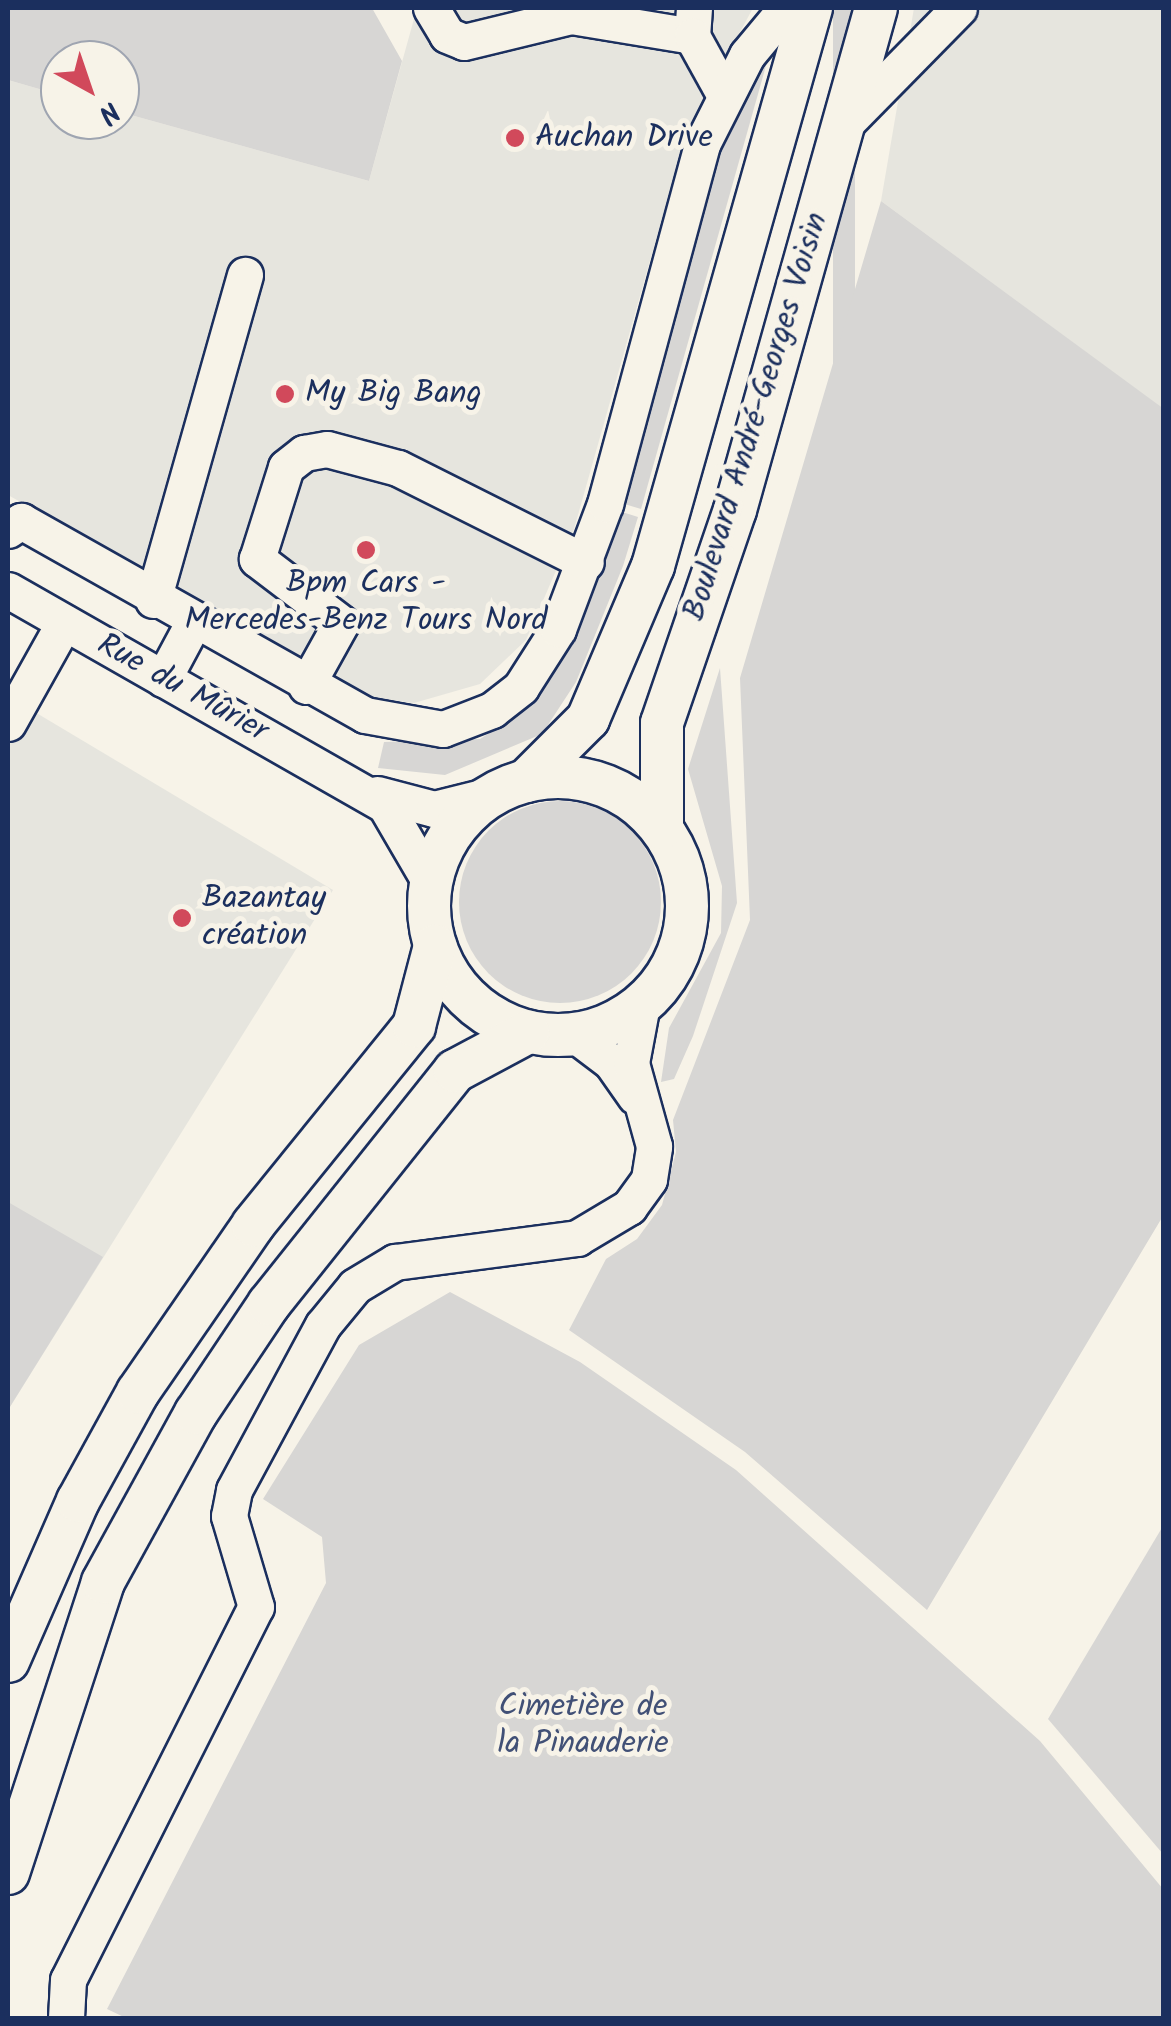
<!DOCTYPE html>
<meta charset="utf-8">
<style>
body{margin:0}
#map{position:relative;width:1171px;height:2026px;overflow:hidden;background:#f7f3e8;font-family:Kalam,sans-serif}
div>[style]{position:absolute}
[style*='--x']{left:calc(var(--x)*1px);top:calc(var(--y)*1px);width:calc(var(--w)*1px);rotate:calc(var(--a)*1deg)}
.built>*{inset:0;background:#e6e5de}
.green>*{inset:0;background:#d7d6d4;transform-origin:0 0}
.round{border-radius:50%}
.roads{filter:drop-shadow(2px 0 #1b2f5e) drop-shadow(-2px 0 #1b2f5e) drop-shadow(0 2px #1b2f5e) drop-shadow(0 -2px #1b2f5e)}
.minor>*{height:35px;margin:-17.5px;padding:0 17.5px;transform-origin:17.5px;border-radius:17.5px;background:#f7f3e8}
.major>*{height:42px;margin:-21px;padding:0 21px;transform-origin:21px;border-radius:21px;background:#f7f3e8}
.major>.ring{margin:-21px;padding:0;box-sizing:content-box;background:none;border:42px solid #f7f3e8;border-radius:50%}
.dots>*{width:28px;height:28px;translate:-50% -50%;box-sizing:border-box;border:5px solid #f7f3e8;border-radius:50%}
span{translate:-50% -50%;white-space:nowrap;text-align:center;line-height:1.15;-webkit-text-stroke:10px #f7f3e8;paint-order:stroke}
.poi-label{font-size:32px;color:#1b2f5e}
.left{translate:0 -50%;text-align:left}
.street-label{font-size:32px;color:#1b2f5e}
.park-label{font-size:32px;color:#415076}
.frame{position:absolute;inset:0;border:10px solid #1b2f5e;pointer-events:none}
.north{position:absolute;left:40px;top:40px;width:100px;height:100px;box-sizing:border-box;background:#f7f3e8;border:2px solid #9fa5b1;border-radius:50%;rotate:140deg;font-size:28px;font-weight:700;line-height:40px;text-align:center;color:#1b2f5e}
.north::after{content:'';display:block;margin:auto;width:35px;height:45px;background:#d1495b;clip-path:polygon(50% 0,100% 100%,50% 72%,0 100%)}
</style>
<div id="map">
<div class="built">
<i style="clip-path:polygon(417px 8px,753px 8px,687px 130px,574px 529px,526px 640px,480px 684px,414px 703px,369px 697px,8px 495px,8px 80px,60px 95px,60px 120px,120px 120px,120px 112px,369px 181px)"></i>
<i style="clip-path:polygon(914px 8px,1163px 8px,1163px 409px,881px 201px)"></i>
<i style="clip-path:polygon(8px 696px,333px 890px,8px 1410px)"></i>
</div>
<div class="green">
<i style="clip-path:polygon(8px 8px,372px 8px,402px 61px,369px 181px,120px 112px,120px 60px,60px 60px,60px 95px,8px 80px)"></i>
<i style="left:833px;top:8px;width:22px;height:633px"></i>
<i style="clip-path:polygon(769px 55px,641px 509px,621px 503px,717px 149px)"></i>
<i style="clip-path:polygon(881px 201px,1164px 409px,1163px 1216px,927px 1610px,745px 1452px,569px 1330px,606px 1259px,637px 1239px,662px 1205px,676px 1152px,673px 1120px,750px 920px,740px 678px)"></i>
<i style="clip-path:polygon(619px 511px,638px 517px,623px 566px,576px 682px,542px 734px,445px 775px,378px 768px,384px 742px,480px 739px,533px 705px,577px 630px)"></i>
<i style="clip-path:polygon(720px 668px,737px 903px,693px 1036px,674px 1079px,661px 1082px,669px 1028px,721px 933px,722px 886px,688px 769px)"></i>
<i class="round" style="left:459px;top:801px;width:202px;height:202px"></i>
<i style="clip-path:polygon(8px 1202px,103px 1257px,8px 1410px)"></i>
<i style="clip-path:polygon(450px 1292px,580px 1362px,736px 1470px,1040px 1741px,1163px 1889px,1163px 2018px,126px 2018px,107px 2009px,326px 1583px,322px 1537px,263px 1499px,359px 1345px)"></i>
<i style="clip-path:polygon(1163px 1526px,1163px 1854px,1048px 1719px)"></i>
</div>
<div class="roads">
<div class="minor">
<i style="--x:431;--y:8;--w:31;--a:59"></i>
<i style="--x:447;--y:35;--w:18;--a:22"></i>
<i style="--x:464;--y:42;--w:110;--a:-13.7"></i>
<i style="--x:571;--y:16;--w:123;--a:9.4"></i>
<i style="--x:694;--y:8;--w:28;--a:94"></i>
<i style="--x:692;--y:36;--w:66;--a:61.1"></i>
<i style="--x:842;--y:127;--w:167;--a:-45.5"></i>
<i style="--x:8;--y:530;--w:16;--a:-35"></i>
<i style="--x:21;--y:521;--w:395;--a:29.4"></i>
<i style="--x:365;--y:715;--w:79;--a:10.2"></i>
<i style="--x:443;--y:729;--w:53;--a:-21.2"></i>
<i style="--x:492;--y:710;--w:37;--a:-38"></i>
<i style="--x:521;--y:687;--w:69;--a:-57.5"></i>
<i style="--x:558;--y:629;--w:134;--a:-69.4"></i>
<i style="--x:605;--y:504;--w:373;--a:-74.9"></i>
<i style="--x:702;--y:144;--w:100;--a:-63.2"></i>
<i style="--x:747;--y:55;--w:61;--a:-50.3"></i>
<i style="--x:8;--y:590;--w:434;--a:29.7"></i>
<i style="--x:385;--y:805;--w:89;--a:59.7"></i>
<i style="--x:153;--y:600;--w:338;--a:-74.2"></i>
<i style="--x:163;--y:679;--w:64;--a:-61.8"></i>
<i style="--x:306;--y:686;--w:72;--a:-60.9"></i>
<i style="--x:341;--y:623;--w:106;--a:-142.7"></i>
<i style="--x:257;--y:559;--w:96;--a:-72.5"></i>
<i style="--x:286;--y:467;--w:23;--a:-38"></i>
<i style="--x:304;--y:453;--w:23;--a:-10"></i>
<i style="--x:327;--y:449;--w:73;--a:15"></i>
<i style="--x:398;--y:468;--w:210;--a:26.6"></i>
<i style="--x:8;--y:723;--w:115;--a:-60.8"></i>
<i style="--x:377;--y:794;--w:59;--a:14.7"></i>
<i style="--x:434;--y:809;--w:62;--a:-14"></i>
<i style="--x:574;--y:1034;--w:46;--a:37.1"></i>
<i style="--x:611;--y:1062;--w:42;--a:54.8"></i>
<i style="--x:66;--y:2018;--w:38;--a:-87"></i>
<i style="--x:68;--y:1980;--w:418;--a:-63.3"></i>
<i style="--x:256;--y:1607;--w:95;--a:-106.5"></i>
<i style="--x:229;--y:1516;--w:26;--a:-79"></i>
<i style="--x:234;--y:1490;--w:187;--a:-61.7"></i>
<i style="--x:323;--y:1325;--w:50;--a:-50.6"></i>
<i style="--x:355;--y:1286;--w:47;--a:-31"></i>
<i style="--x:395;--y:1262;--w:184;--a:-7.5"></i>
<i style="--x:577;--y:1238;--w:61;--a:-30.8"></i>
<i style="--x:629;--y:1207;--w:34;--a:-54"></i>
<i style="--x:649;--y:1179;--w:33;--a:-81"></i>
<i style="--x:654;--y:1146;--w:86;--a:-105.5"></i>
<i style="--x:631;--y:1063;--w:60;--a:-79.4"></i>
</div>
<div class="major">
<i class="ring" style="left:429px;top:777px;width:216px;height:216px"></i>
<i style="--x:526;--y:781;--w:88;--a:-45"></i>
<i style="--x:588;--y:719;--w:166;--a:-67"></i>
<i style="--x:653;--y:566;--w:580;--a:-74.19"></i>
<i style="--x:662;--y:828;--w:105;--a:-90"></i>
<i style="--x:662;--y:723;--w:225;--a:-71.1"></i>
<i style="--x:735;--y:510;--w:521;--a:-74.31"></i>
<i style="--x:8;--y:1661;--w:175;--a:-66.4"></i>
<i style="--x:78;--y:1501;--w:124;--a:-61.2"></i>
<i style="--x:138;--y:1392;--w:203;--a:-55.4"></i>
<i style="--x:253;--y:1225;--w:256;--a:-51"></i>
<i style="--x:414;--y:1026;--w:83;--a:-75.3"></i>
<i style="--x:8;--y:1873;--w:306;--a:-71.9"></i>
<i style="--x:103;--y:1582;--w:193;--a:-61.2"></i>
<i style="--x:196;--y:1413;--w:131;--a:-56.2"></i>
<i style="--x:269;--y:1304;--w:298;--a:-51.4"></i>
<i style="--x:455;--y:1071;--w:83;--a:-28.1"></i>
</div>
</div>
<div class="dots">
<i style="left:515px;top:138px;background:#d1495b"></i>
<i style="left:285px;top:394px;background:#d1495b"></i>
<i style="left:366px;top:550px;background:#d1495b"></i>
<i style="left:182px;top:918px;background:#d1495b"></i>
</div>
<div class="poi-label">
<span class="left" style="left:535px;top:138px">Auchan Drive</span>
<span class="left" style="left:305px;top:394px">My Big Bang</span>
<span style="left:366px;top:603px">Bpm Cars -<br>Mercedes-Benz Tours Nord</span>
<span class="left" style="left:202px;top:918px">Bazantay<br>création</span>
</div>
<div class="street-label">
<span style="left:757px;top:417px;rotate:-73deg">Boulevard André-Georges Voisin</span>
<span style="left:182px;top:689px;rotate:29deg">Rue du Mûrier</span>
</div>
<div class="park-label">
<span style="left:583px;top:1726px">Cimetière de<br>la Pinauderie</span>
</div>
<div class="frame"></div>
<div class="north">N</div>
</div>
